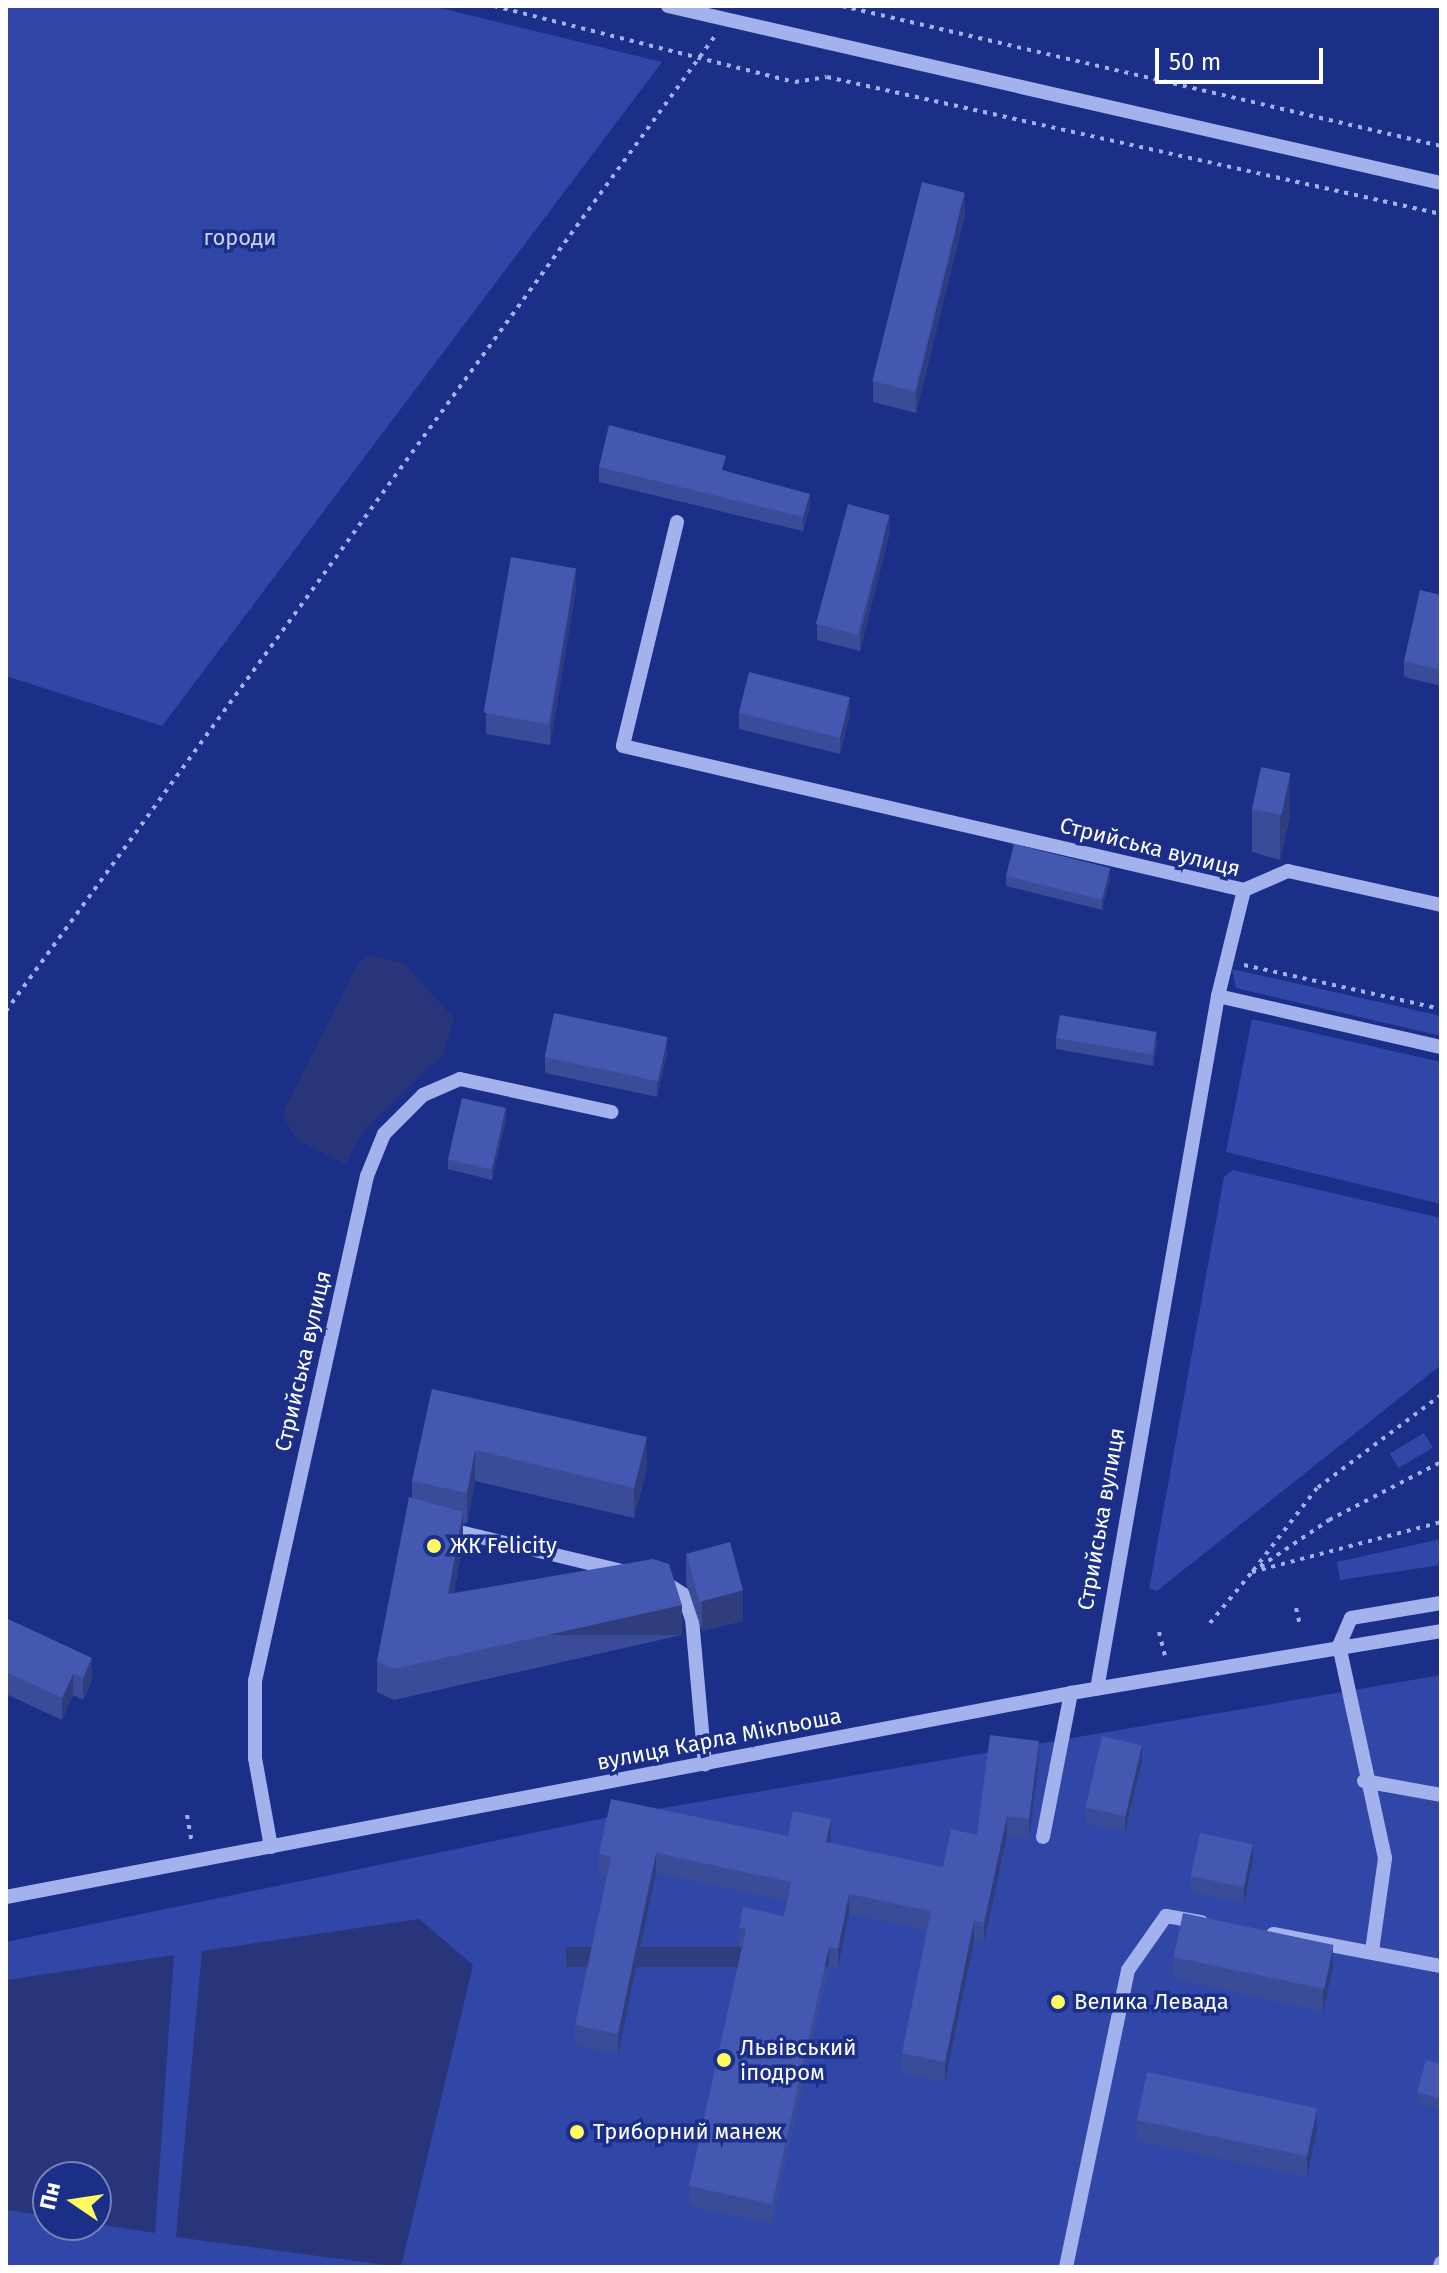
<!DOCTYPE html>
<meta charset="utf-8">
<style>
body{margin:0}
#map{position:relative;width:1447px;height:2273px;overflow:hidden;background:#1b2e88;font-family:"Fira Sans",sans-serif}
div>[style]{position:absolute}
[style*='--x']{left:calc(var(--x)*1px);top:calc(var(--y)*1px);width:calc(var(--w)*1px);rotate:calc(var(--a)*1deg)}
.green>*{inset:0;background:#3147a8;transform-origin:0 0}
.water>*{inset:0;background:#28357a}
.path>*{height:4px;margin-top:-2px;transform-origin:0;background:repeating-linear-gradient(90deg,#a3b1ec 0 4px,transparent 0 10px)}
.minor>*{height:14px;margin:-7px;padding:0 7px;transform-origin:7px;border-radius:7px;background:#a3b1ec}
.wall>*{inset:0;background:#3a4b98}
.shaded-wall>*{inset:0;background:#303d7c;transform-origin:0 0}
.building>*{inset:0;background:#4457b1;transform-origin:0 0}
.dots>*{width:22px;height:22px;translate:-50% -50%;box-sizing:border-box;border:4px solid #1b2e88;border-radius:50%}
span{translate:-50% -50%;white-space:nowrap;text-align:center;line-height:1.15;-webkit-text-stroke:7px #1b2e88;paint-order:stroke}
.park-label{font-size:22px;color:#c9d2f9}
.street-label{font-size:22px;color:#fff}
.poi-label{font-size:22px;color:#fff}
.left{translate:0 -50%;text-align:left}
.frame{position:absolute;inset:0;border:8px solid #fff;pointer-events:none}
.north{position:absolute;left:32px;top:2161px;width:80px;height:80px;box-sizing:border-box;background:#1b2e88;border:2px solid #7682b8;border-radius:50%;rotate:283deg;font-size:22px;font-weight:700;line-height:32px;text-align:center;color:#fff}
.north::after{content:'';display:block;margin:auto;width:28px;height:36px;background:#fefa60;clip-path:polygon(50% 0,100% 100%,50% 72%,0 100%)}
.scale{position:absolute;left:1155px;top:48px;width:168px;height:36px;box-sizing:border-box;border:4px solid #fff;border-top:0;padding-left:10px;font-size:24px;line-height:28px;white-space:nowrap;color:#fff;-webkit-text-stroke:6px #1b2e88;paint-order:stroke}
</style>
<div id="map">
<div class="green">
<i style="clip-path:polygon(6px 6px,432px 6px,662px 62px,162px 726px,6px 676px)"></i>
<i style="clip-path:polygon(1232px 969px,1441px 1016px,1441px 1036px,1236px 988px)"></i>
<i style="clip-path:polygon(1252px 1019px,1441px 1062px,1441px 1204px,1226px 1152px)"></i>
<i style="clip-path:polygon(1233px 1170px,1441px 1218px,1441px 1365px,1157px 1591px,1149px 1589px,1224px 1177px)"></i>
<i style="left:1424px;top:1433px;width:17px;height:40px;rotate:59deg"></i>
<i style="clip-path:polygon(1441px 1539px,1441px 1565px,1340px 1580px,1337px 1562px)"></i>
<i style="clip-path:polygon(evenodd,1441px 1675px,1441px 2267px,6px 2267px,6px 1942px,610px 1817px,1441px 1675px,48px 2177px,96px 2177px,96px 2225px,48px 2225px,48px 2177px)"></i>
</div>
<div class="water">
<i style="clip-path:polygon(372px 955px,405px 964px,454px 1018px,444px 1054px,366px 1128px,345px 1164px,296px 1140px,282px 1114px,359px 961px)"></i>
<i style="clip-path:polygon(419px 1919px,473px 1965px,401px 2267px,176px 2237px,202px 1951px)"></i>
<i style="clip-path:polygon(174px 1955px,155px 2233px,96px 2224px,96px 2177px,48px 2177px,48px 2216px,6px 2210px,6px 1980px)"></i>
</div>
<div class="path">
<i style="--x:494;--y:6;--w:310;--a:14.2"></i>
<i style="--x:795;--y:82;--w:32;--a:-9"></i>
<i style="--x:827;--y:77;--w:629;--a:12.58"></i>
<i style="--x:842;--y:6;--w:615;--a:13.16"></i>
<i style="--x:1244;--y:965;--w:202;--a:12.6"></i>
<i style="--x:6;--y:1011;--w:1206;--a:-53.98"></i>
<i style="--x:1441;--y:1395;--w:155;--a:143.1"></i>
<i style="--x:1317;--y:1488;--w:106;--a:127.7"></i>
<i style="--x:1252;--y:1572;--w:93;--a:-34"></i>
<i style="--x:1329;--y:1520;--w:126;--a:-27.4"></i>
<i style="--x:1296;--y:1608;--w:18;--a:77"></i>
<i style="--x:1210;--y:1623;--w:66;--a:-50.5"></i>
<i style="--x:1252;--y:1572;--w:196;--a:-14.8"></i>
<i style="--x:1159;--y:1632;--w:30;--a:76"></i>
<i style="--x:187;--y:1815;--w:28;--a:80"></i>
</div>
<div class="minor">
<i style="--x:668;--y:6;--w:793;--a:12.9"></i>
<i style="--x:677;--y:522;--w:230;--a:103.6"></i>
<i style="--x:623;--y:746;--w:637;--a:13.06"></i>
<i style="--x:1244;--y:890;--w:109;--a:103.8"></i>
<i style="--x:1218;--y:996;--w:703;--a:99.9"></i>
<i style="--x:1244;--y:890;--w:48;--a:-23.4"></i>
<i style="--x:1288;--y:871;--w:157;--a:12.5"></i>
<i style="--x:1218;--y:996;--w:229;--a:12.9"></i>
<i style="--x:447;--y:1529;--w:180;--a:13.5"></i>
<i style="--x:661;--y:1580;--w:27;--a:33"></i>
<i style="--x:684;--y:1595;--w:25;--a:72"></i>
<i style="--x:692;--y:1619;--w:146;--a:84.9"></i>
<i style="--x:1364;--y:1781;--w:78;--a:10.3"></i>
<i style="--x:1043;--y:1837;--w:147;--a:-79"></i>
<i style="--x:271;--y:1847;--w:90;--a:-100.2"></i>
<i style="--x:255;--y:1758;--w:77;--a:-90"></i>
<i style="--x:255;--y:1681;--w:517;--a:-77.5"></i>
<i style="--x:367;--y:1176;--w:45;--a:-68"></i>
<i style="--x:384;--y:1134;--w:55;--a:-45"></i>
<i style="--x:423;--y:1095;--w:40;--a:-23.4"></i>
<i style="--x:460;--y:1079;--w:155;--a:12.3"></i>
<i style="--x:6;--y:1897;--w:1084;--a:-10.84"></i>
<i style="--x:1071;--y:1693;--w:375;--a:-9.5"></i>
<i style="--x:1273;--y:1934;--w:171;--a:10.8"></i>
<i style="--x:1372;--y:1951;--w:94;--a:-82"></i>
<i style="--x:1385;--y:1858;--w:217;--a:-102.2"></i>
<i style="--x:1339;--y:1646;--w:30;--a:-67"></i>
<i style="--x:1351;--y:1618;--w:91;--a:-9.5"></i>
<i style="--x:1066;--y:2267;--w:303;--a:-78.2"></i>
<i style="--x:1128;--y:1970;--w:66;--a:-54.9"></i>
<i style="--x:1166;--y:1916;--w:36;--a:10"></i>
<i style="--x:1440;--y:2267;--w:4;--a:-76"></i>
</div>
<div class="wall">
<i style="clip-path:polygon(965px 214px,916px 413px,873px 402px,873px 381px)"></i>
<i style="clip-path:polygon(599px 467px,726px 471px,810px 508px,803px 531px,599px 482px)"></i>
<i style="clip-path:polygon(890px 531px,860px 651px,817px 640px,817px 624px)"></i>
<i style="clip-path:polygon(576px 589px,550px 745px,486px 734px,486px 713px)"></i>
<i style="clip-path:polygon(1441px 595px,1441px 686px,1404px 677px,1404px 661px)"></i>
<i style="clip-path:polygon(739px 713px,850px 714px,840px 754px,739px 729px)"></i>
<i style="clip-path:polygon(1252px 809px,1290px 816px,1280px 860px,1252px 852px)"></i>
<i style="clip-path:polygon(1006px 876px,1110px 879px,1102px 910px,1006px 886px)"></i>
<i style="clip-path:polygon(1056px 1038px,1157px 1043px,1153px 1066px,1056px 1049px)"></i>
<i style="clip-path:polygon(667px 1053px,657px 1097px,545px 1073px,545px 1057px)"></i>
<i style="clip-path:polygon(506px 1119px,492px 1180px,448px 1169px,448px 1159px)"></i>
<i style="clip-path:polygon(432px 1389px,647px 1468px,634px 1518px,475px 1481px,467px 1523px,463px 1523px,463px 1543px,454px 1593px,682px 1635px,394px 1700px,377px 1692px,377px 1661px,412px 1498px,412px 1481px)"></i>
<i style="clip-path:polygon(686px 1552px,743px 1621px,702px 1631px,686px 1583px)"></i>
<i style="clip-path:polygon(6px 1618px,92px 1680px,83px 1700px,73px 1695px,62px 1720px,6px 1694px)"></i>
<i style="clip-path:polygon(1039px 1761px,1029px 1839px,1007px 1836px,984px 1943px,974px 1941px,945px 2082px,902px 2073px,902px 2053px,927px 1930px,849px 1914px,838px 1969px,829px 1967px,772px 2224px,689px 2206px,689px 2186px,742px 1948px,739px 1948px,739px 1928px,784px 1916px,787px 1901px,656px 1873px,618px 2054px,575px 2045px,575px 2025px,607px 1876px,599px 1874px,599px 1854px,788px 1836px,831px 1839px,830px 1843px,943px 1867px,977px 1835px)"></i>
<i style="clip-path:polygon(1142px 1761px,1125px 1832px,1086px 1823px,1086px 1807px)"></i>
<i style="clip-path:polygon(1253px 1860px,1244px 1903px,1191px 1892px,1191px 1876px)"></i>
<i style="clip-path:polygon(1173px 1957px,1333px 1968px,1323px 2012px,1173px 1978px)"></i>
<i style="clip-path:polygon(1441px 2064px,1441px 2110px,1417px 2102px,1417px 2092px)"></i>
<i style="clip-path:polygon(1137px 2120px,1317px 2129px,1307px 2177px,1137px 2141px)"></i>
</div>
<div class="shaded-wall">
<i style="clip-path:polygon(965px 193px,965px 214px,916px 413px,916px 392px)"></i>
<i style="clip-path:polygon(810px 494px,810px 508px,803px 531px,803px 517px)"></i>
<i style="clip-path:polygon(890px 515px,890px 531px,860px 651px,860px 635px)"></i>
<i style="clip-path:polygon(576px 568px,576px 589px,550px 745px,550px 724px)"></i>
<i style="clip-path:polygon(850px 698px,850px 714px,840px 754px,840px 738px)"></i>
<i style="clip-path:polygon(1290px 773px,1290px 816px,1280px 860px,1280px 817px)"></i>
<i style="clip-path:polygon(1110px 868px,1110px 879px,1102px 910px,1102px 899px)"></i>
<i style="clip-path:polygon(1157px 1032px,1157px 1043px,1153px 1066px,1153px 1055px)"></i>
<i style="clip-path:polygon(667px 1037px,667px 1053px,657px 1097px,657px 1081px)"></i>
<i style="clip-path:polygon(506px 1108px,506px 1119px,492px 1180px,492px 1169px)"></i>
<i style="clip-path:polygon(647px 1437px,647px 1468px,634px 1518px,634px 1488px)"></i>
<i style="clip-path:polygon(475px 1450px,475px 1481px,467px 1523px,467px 1493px)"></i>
<i style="clip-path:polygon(463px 1512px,463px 1543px,448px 1625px,448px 1594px)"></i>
<i style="clip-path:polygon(743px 1590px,743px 1621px,702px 1631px,702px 1600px)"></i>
<i style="left:682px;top:1605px;width:30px;height:295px;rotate:90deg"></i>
<i style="clip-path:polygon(92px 1658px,92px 1680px,83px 1700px,83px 1678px)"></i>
<i style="clip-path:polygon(73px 1674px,73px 1695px,62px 1720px,62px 1698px)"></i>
<i style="clip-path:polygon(1039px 1741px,1039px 1761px,1029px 1839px,1029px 1819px)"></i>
<i style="clip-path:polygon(1142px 1745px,1142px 1761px,1125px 1832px,1125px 1816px)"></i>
<i style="clip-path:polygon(1007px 1816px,1007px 1836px,984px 1943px,984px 1923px)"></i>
<i style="clip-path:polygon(831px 1819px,831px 1839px,826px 1862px,826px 1842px)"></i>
<i style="clip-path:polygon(1253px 1844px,1253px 1860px,1244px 1903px,1244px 1887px)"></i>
<i style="clip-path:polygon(656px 1853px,656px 1873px,618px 2054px,618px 2034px)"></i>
<i style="clip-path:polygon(849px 1894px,849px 1914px,838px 1969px,838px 1949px)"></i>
<i style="clip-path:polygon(974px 1921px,974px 1941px,945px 2082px,945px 2062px)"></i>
<i style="clip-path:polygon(1333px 1946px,1333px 1968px,1323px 2012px,1323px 1991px)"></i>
<i style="left:829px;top:1947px;width:20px;height:263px;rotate:90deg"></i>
<i style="clip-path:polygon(1317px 2108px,1317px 2129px,1307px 2177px,1307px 2155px)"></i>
</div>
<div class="building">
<i style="left:922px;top:182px;width:44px;height:205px;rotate:14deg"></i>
<i style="clip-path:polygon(609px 425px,726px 456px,722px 470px,810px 494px,803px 517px,599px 467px)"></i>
<i style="left:848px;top:504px;width:43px;height:124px;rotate:15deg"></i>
<i style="left:511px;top:557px;width:66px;height:158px;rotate:10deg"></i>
<i style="clip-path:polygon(1420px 590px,1441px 595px,1441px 670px,1404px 661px)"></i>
<i style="left:749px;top:672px;width:104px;height:42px;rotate:14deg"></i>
<i style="left:1261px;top:767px;width:30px;height:43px;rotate:12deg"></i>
<i style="left:1014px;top:844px;width:99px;height:33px;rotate:14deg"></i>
<i style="left:554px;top:1013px;width:116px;height:45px;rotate:12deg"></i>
<i style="left:1060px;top:1015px;width:98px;height:23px;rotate:10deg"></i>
<i style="left:462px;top:1098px;width:45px;height:63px;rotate:13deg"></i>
<i style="clip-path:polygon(432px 1389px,647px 1437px,634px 1488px,475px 1450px,467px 1493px,412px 1481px)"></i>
<i style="clip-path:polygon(409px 1497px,463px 1512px,448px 1594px,653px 1559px,669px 1564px,682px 1605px,394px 1669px,377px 1661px)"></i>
<i style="left:730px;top:1542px;width:50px;height:45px;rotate:75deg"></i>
<i style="clip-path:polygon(6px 1618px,92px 1658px,83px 1678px,73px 1674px,62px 1698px,6px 1672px)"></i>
<i style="clip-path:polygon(990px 1735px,1039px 1741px,1029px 1819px,1007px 1816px,984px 1923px,974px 1921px,945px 2062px,902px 2053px,931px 1911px,849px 1894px,838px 1949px,829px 1947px,772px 2204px,689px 2186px,746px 1929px,739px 1928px,743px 1907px,784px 1916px,791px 1882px,656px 1853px,618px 2034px,575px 2025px,611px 1857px,599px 1854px,611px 1799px,788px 1836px,793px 1811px,831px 1819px,826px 1842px,943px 1867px,951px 1829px,977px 1835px)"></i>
<i style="left:1102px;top:1736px;width:41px;height:73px;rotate:13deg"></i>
<i style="left:1200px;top:1833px;width:54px;height:44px;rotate:12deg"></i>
<i style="left:1183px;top:1913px;width:154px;height:45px;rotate:12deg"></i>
<i style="clip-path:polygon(1426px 2060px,1441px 2064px,1441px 2099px,1417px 2092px)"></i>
<i style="left:1147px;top:2072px;width:174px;height:49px;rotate:12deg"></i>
</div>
<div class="dots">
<i style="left:434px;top:1546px;background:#fefa60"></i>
<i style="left:1058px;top:2002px;background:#fefa60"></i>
<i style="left:724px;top:2060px;background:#fefa60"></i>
<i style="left:577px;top:2132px;background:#fefa60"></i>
</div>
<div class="park-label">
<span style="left:240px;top:238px">городи</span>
</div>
<div class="street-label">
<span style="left:1150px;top:847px;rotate:14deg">Стрийська вулиця</span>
<span style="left:303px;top:1361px;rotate:-77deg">Стрийська вулиця</span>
<span style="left:1101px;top:1519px;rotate:-80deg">Стрийська вулиця</span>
<span style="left:719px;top:1739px;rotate:-11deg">вулиця Карла Мікльоша</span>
</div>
<div class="poi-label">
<span class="left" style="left:450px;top:1546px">ЖК Felicity</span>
<span class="left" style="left:1074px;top:2002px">Велика Левада</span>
<span class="left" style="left:740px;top:2060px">Львівський<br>іподром</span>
<span class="left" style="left:593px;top:2132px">Триборний манеж</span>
</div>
<div class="frame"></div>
<div class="north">Пн</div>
<div class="scale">50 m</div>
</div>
